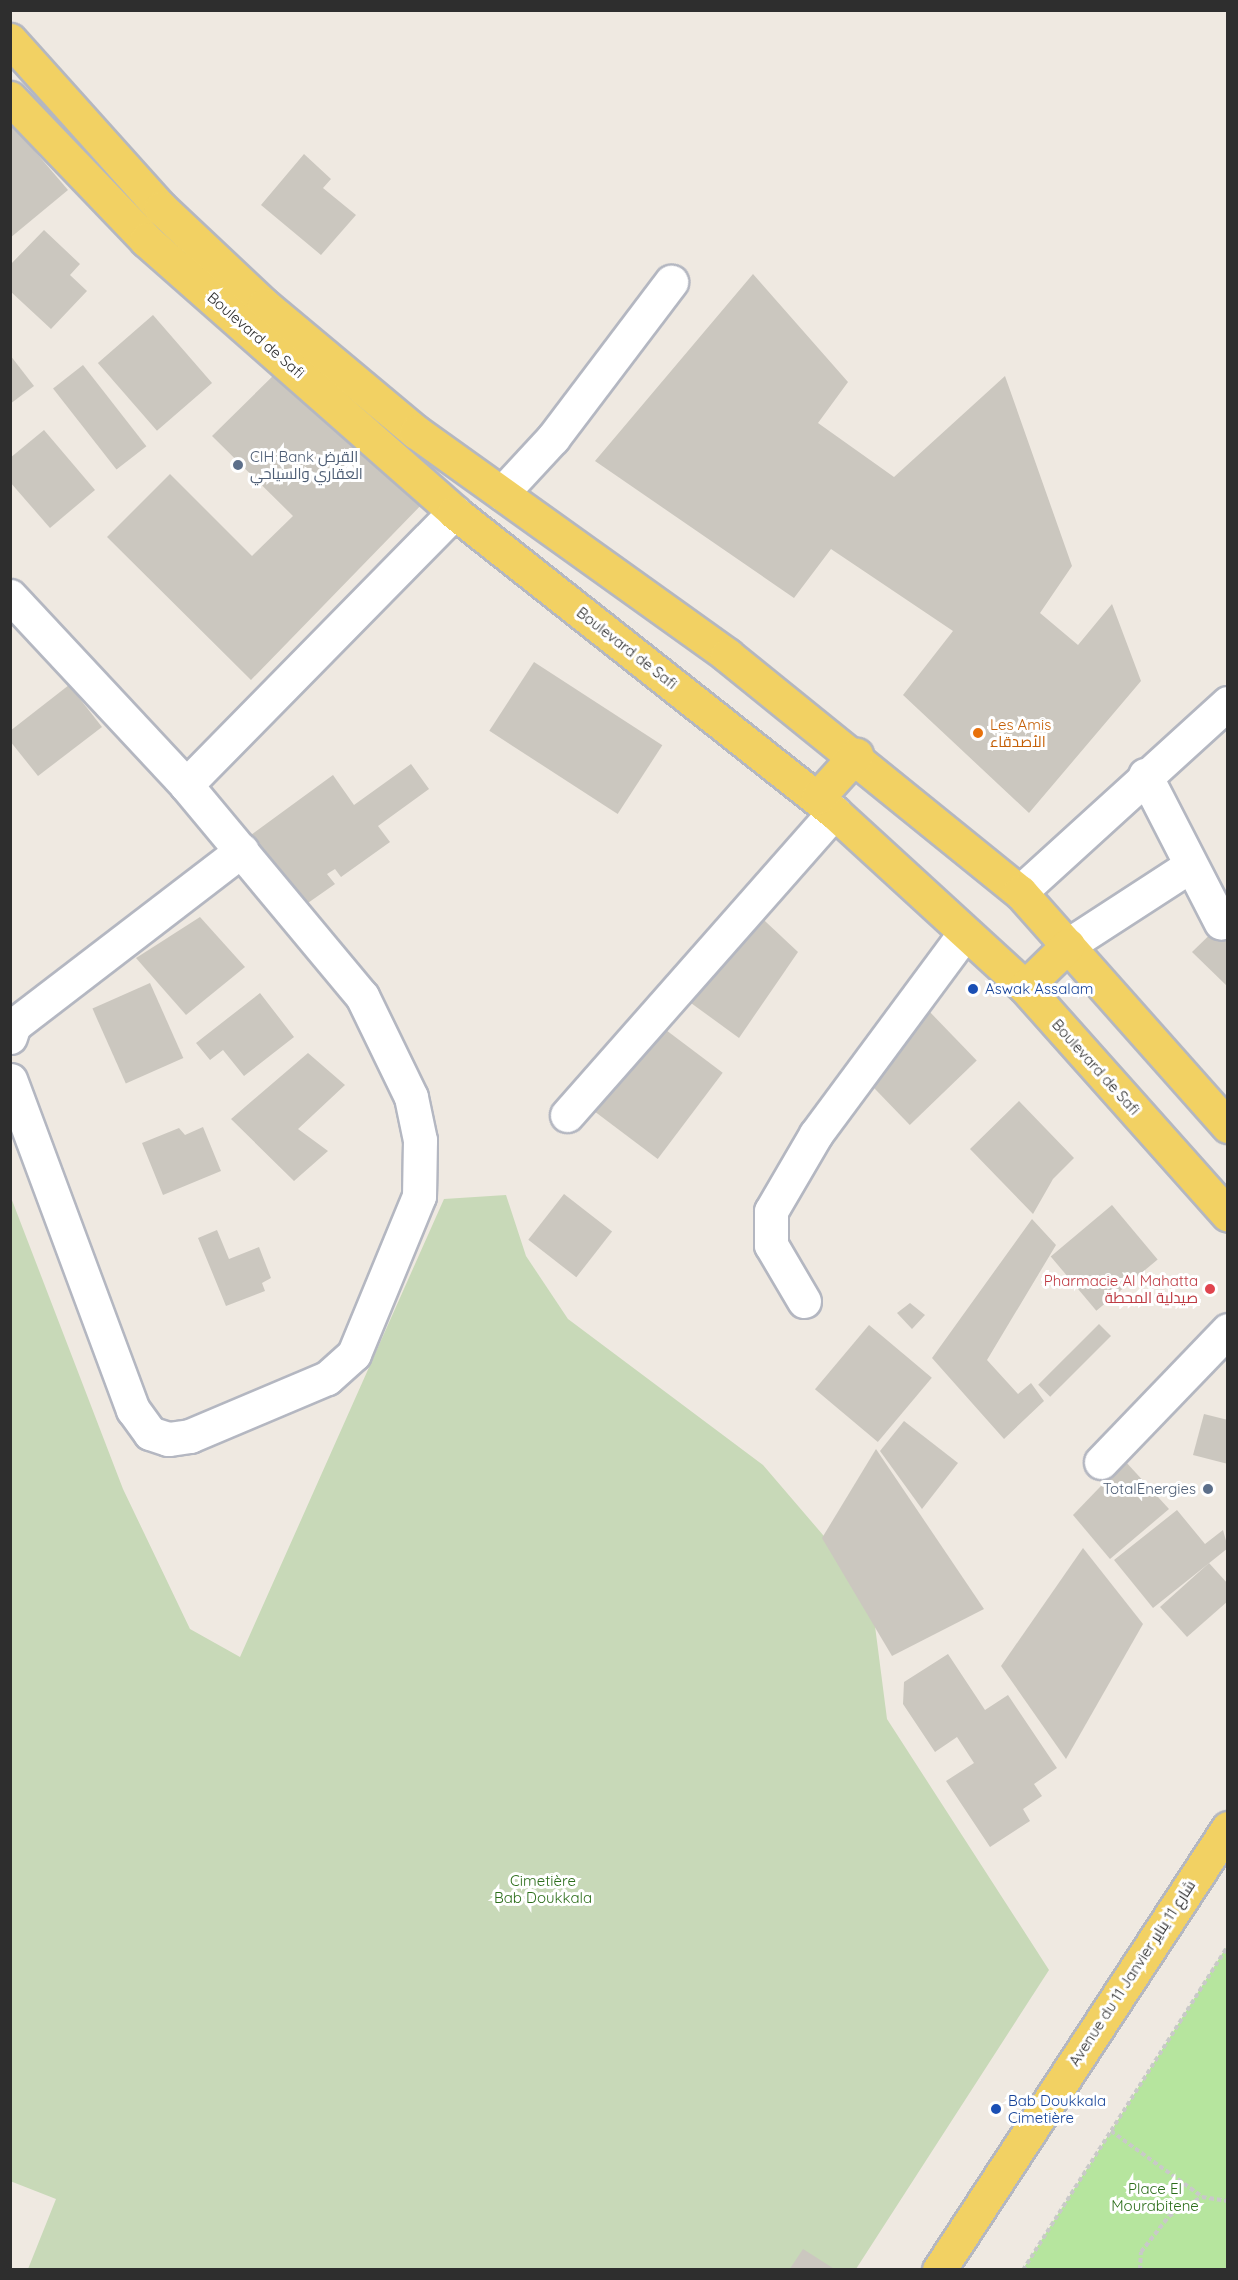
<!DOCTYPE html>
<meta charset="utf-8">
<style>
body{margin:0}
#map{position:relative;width:1238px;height:2280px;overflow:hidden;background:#efe9e1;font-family:Quicksand,Cairo,sans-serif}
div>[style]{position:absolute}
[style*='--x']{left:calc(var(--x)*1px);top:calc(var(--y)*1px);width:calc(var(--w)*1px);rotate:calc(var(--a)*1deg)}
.green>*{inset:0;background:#b6e59e}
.cemetery>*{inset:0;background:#c8d9b8}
.building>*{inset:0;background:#cbc7bf;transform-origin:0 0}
.path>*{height:4px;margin-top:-2px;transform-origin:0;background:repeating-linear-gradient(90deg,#c9c9c9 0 4.5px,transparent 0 7.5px)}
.roads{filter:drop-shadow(2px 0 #b4b7c1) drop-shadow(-2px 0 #b4b7c1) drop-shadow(0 2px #b4b7c1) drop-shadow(0 -2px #b4b7c1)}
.minor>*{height:33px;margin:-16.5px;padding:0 16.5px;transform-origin:16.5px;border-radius:16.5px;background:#fff}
.major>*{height:33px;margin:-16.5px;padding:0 16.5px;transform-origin:16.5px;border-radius:16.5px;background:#f2d163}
.dots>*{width:16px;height:16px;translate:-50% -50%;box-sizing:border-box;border:3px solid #fff;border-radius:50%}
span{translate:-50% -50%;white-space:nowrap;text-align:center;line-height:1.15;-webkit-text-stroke:6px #fff;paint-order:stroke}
.street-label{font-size:15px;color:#2e2e2e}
.service-label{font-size:15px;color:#4e5e75}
.left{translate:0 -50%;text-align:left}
.right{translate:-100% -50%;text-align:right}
.food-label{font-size:15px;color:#c56008}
.transit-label{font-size:15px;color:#164399}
.health-label{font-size:15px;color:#be3a42}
.park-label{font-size:15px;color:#2c6e1b}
.frame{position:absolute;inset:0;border:12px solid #2e2e2e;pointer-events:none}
</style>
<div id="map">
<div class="green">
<i style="clip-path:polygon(1227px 1946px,1227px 2269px,1023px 2269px,1111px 2131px)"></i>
</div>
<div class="cemetery">
<i style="clip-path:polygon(10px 1195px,123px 1489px,190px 1629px,240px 1657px,444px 1199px,506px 1195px,526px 1256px,568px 1319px,763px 1465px,829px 1542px,875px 1626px,887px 1719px,1049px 1970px,856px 2269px,28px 2269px,56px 2199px,10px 2181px)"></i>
</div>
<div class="building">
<i style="clip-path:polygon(10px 122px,68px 190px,10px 238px)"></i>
<i style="clip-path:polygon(304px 154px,331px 179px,323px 188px,356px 215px,321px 255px,261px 205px)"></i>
<i style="clip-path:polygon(44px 230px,80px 264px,70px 275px,87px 291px,51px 329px,10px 291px,10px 265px)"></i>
<i style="clip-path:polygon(753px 274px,848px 382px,818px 423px,894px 477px,1005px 376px,1072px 566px,1040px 613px,1078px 645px,1112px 604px,1141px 681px,1029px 813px,903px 695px,953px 631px,831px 549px,794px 598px,595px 461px)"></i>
<i style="left:153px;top:315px;width:90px;height:73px;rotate:49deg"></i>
<i style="clip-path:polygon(10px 355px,34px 386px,10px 404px)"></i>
<i style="left:83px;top:365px;width:103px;height:38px;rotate:52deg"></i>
<i style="clip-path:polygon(280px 369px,427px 499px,251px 680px,107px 537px,170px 474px,252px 556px,293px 516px,212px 436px)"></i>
<i style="clip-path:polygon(44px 430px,95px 490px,50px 528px,10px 482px,10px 458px)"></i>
<i style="left:534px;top:662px;width:153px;height:82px;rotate:33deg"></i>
<i style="clip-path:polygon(69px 685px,102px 727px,38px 776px,10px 741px,10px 731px)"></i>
<i style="clip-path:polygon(411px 764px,429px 789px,378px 826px,390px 842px,341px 877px,335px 869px,327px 874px,335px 884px,305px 905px,264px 861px,267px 856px,251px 835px,333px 775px,354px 805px)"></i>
<i style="clip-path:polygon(750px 907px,798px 952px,739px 1038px,680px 995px)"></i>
<i style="clip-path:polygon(200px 917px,245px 967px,186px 1015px,136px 958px)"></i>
<i style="clip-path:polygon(1228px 917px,1228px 987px,1192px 952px)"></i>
<i style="left:150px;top:983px;width:82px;height:63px;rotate:66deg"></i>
<i style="clip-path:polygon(260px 993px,294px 1037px,244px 1076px,223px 1050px,210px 1060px,196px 1043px)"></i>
<i style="left:926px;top:1008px;width:73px;height:93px;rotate:46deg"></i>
<i style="left:658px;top:1024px;width:81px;height:108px;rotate:37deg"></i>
<i style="clip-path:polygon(308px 1053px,345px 1085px,298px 1129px,328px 1151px,294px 1181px,231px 1119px)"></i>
<i style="clip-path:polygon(1019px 1101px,1074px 1158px,1053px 1179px,1033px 1214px,970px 1149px)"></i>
<i style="clip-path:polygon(203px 1127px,221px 1171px,163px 1195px,142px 1143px,179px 1128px,185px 1135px)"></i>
<i style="left:564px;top:1194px;width:61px;height:58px;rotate:38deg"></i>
<i style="left:1112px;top:1205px;width:71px;height:80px;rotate:50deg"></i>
<i style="clip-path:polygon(1032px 1219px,1056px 1245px,987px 1360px,1018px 1394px,1031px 1383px,1044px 1401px,1004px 1439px,932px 1358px)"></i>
<i style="clip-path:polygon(217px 1230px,229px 1259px,259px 1247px,271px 1278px,262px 1283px,265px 1291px,226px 1306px,198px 1238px)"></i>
<i style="clip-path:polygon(910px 1303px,925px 1315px,912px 1329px,897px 1313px)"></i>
<i style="left:1099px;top:1324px;width:17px;height:86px;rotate:45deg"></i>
<i style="left:869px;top:1325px;width:82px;height:84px;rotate:40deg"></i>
<i style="clip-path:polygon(1204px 1414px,1228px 1420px,1228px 1464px,1193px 1455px)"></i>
<i style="clip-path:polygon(904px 1421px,958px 1463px,922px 1509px,880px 1451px)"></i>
<i style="clip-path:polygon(876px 1449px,984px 1609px,892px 1656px,822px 1538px)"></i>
<i style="clip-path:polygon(1125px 1461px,1169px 1509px,1110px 1559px,1073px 1515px)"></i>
<i style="clip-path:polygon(1177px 1510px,1205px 1544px,1223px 1530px,1228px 1548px,1153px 1608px,1114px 1560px)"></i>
<i style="clip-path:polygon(1083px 1548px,1143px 1624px,1066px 1759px,1001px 1666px)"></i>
<i style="clip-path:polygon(1209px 1563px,1228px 1584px,1228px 1601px,1187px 1637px,1160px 1607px)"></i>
<i style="clip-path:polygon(948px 1654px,985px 1710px,1008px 1695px,1057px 1768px,1034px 1784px,1042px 1796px,1023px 1809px,1030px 1821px,990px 1847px,946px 1781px,974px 1763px,957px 1737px,935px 1752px,903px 1704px,904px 1682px)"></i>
<i style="clip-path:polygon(803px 2249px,836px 2270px,789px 2270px)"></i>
</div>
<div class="path">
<i style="--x:1111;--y:2131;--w:111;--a:35.8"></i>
<i style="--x:1023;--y:2270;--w:383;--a:-57.7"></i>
<i style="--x:1140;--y:2270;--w:18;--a:-87"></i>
<i style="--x:1141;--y:2252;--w:46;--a:-52.1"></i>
<i style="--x:1169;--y:2216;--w:38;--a:-30"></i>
<i style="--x:1202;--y:2197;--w:26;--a:9"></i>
</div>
<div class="roads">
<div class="minor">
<i style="--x:502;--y:493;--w:75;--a:-47.2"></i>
<i style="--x:553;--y:438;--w:196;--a:-52.9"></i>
<i style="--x:10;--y:596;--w:258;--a:47"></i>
<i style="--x:186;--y:785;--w:275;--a:50.2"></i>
<i style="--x:362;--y:996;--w:112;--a:64.1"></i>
<i style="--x:411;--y:1097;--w:44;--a:78.2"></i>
<i style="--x:420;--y:1140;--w:56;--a:91"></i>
<i style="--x:419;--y:1196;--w:171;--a:112.4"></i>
<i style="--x:354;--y:1354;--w:36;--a:138"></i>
<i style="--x:327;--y:1378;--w:149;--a:157.1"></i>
<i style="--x:190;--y:1436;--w:22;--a:172"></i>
<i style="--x:168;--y:1439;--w:19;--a:-162"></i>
<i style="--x:150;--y:1433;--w:29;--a:-126"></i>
<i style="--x:133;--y:1410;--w:352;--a:-110.4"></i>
<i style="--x:1145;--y:775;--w:166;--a:62.8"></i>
<i style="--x:186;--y:785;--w:383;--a:-45.5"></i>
<i style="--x:1020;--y:892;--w:281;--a:-42.3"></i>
<i style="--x:1068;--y:945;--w:143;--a:-33"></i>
<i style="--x:10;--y:1037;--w:13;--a:-72"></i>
<i style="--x:14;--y:1025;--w:287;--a:-37.5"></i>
<i style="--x:567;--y:1115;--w:404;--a:-48.6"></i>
<i style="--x:804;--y:1301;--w:65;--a:-120.5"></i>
<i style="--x:771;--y:1245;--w:34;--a:-90"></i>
<i style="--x:771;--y:1211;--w:89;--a:-59.7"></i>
<i style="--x:816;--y:1134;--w:250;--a:-53.5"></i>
<i style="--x:1101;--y:1462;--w:183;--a:-46.1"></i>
</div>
<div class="major">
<i style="--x:10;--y:40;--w:226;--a:48.1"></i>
<i style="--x:161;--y:208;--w:141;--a:43.3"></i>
<i style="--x:264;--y:305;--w:198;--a:39.9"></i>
<i style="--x:416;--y:432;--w:383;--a:35.6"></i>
<i style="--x:727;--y:655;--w:377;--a:39"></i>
<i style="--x:1020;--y:892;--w:313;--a:48.4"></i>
<i style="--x:10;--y:98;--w:197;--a:46.2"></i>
<i style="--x:146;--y:240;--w:411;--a:41.4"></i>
<i style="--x:454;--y:512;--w:484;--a:38.3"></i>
<i style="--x:834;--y:812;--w:259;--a:42.5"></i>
<i style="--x:1025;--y:987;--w:305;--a:48.3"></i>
<i style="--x:818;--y:797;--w:57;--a:-47.9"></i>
<i style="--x:1025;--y:987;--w:60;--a:-44.3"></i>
<i style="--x:939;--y:2270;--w:528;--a:-56.82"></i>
</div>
</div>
<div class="dots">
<i style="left:238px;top:465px;background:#5c6f8a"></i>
<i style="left:978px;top:733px;background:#e8710a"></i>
<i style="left:973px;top:989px;background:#1a4fb4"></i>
<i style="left:1210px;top:1289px;background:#e0444e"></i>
<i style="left:1208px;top:1489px;background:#5c6f8a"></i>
<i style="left:996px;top:2109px;background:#1a4fb4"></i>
</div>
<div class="street-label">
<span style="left:256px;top:335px;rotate:41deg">Boulevard de Safi</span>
<span style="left:627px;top:648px;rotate:38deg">Boulevard de Safi</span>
<span style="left:1096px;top:1067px;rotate:48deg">Boulevard de Safi</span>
<span style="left:1132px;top:1973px;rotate:-57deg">Avenue du 11 Janvier شارع 11 يناير</span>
</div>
<div class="service-label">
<span class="left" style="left:250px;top:465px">CIH Bank القرض<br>العقاري والسياحي</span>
<span class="right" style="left:1196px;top:1489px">TotalEnergies</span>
</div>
<div class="food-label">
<span class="left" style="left:990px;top:733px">Les Amis<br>الأصدقاء</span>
</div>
<div class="transit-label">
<span class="left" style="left:985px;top:989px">Aswak Assalam</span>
<span class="left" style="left:1008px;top:2109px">Bab Doukkala<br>Cimetière</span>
</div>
<div class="health-label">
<span class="right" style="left:1198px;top:1289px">Pharmacie Al Mahatta<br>صيدلية المحطة</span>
</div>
<div class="park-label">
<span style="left:543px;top:1889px">Cimetière<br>Bab Doukkala</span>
<span style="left:1155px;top:2197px">Place El<br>Mourabitene</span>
</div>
<div class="frame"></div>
</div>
